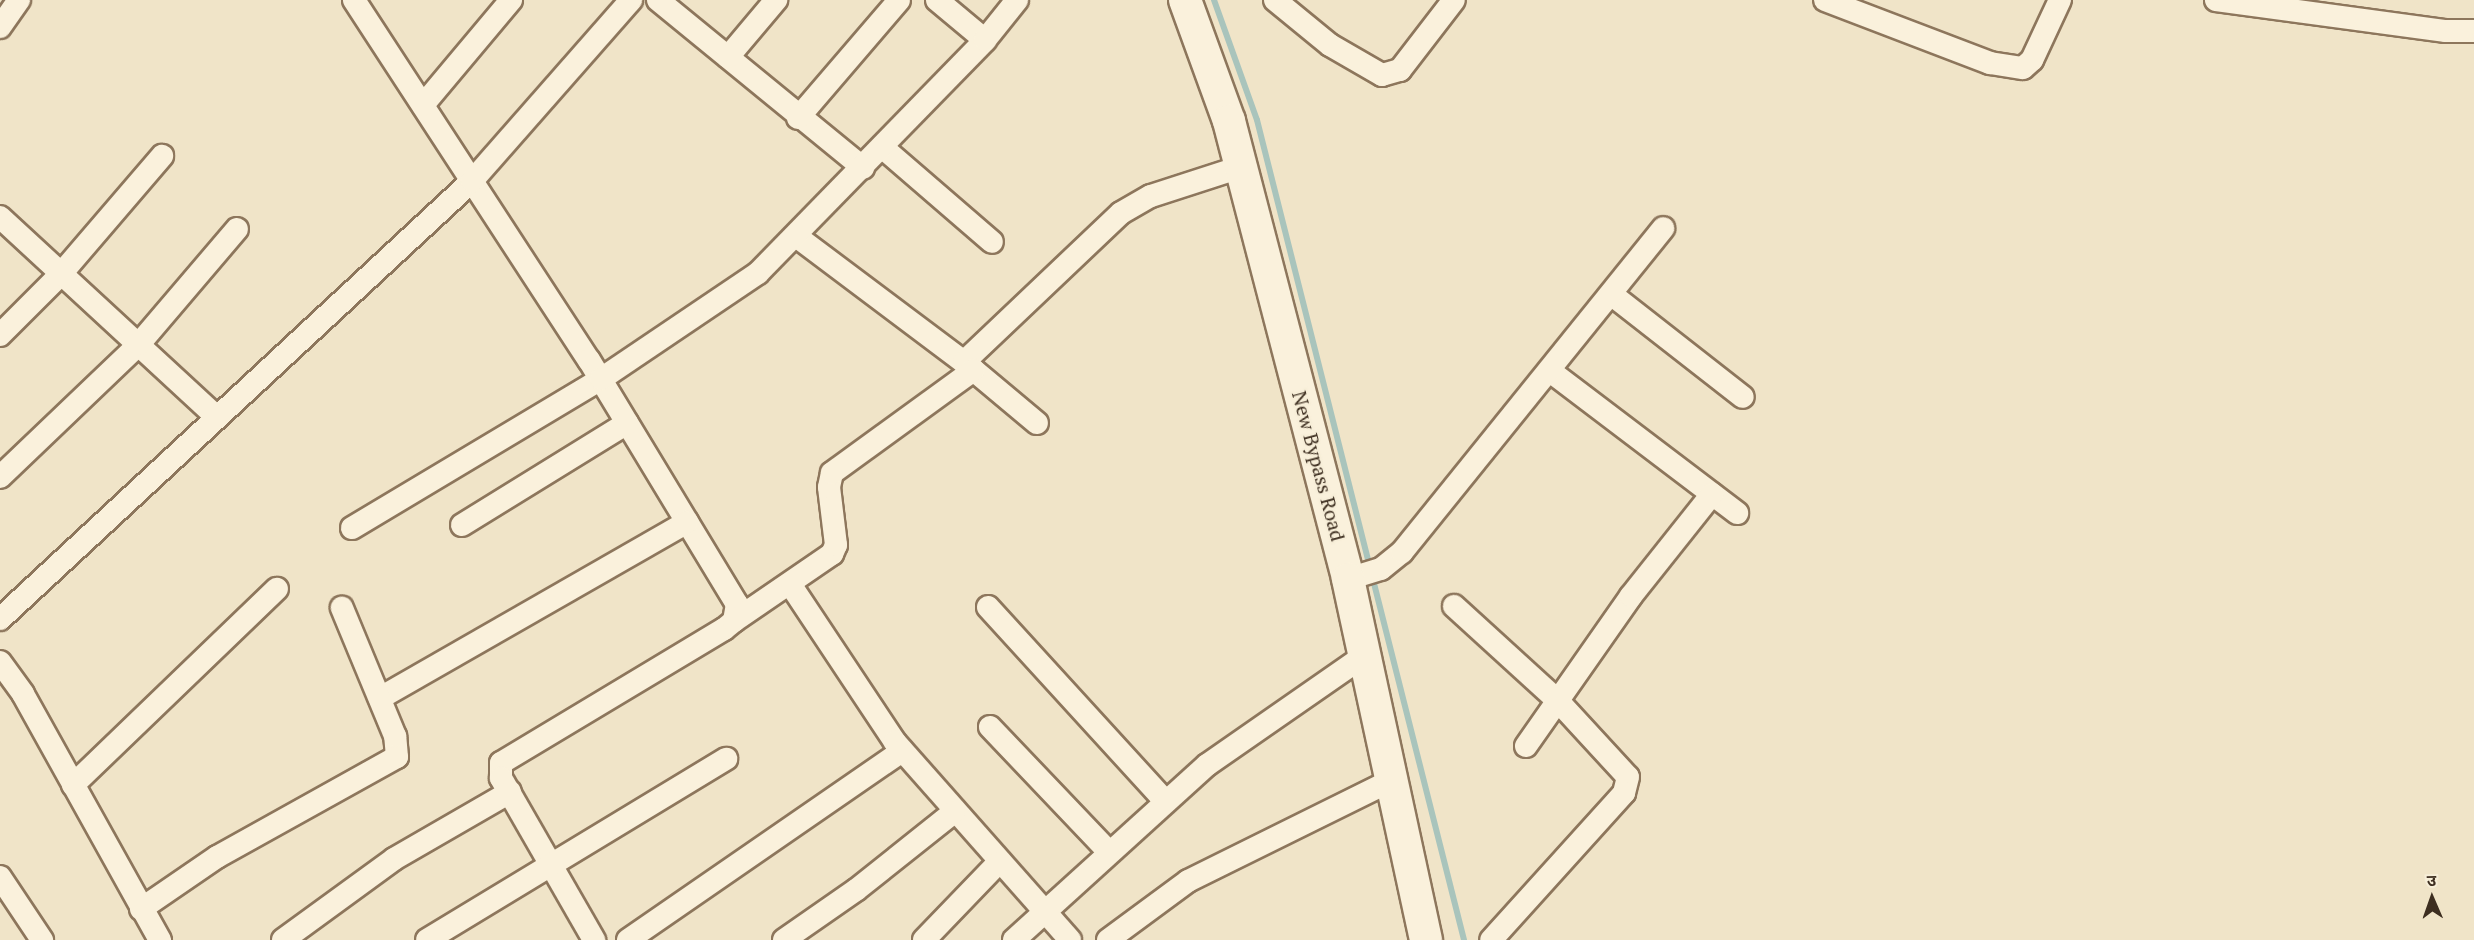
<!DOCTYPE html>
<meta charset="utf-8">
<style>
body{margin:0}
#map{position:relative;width:2474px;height:940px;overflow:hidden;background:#f0e4c8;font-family:"PT Serif","Noto Sans Devanagari",serif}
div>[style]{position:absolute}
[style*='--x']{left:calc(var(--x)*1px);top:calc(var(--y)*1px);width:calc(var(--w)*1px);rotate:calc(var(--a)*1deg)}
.stream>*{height:6px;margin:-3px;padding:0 3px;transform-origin:3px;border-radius:3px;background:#a9c4bc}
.roads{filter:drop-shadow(2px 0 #8d765c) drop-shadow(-2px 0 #8d765c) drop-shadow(0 2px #8d765c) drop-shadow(0 -2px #8d765c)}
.minor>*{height:22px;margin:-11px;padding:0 11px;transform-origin:11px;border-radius:11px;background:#faf1dc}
.secondary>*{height:32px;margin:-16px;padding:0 16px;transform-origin:16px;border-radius:16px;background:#faf1dc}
span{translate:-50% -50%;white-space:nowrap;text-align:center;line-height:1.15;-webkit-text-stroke:4.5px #f7eed8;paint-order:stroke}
.street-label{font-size:20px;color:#3d2e20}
.north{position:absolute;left:2402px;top:868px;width:60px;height:60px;-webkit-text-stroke:4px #f7eed8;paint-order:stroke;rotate:358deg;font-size:16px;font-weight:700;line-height:24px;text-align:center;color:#3d2e20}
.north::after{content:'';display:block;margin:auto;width:21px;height:27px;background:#3d2e20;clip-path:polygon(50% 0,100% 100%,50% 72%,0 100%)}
</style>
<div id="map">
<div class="stream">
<i style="--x:1214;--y:0;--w:127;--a:70.3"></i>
<i style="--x:1257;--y:120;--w:846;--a:75.83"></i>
</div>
<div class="roads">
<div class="minor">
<i style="--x:354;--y:0;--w:430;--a:56.9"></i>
<i style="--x:589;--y:360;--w:285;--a:58.8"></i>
<i style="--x:737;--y:604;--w:17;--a:100"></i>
<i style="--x:734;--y:621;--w:13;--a:141"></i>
<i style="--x:724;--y:629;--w:260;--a:149"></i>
<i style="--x:501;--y:763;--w:15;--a:90"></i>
<i style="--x:501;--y:778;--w:187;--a:60.1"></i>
<i style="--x:658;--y:0;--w:265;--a:39.3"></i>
<i style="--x:937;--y:0;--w:62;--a:39.8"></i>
<i style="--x:1275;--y:0;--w:71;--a:39.3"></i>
<i style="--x:1330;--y:45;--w:60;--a:30"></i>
<i style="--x:1382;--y:75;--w:19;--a:-16"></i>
<i style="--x:1400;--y:70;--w:88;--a:-52.4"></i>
<i style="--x:1825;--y:0;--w:177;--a:20.9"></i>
<i style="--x:1990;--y:63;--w:33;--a:9"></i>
<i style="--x:2023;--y:68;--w:12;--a:-42"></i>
<i style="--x:2032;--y:60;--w:66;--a:-65"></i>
<i style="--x:2216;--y:0;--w:232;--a:7.7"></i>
<i style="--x:2446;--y:31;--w:28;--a:0"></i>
<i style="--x:0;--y:27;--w:33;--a:-55"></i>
<i style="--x:728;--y:57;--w:75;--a:-49.9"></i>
<i style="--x:423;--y:105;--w:137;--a:-50"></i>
<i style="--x:798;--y:118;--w:155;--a:-49.4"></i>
<i style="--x:882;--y:147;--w:145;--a:40.8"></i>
<i style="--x:0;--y:217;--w:295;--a:42.7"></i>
<i style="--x:796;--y:236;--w:210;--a:36.9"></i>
<i style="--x:964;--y:362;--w:95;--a:39.9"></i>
<i style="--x:1611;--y:294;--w:167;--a:38"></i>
<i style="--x:0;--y:335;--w:85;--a:-45"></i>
<i style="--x:60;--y:275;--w:157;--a:-49.4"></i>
<i style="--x:964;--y:362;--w:216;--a:-43.5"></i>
<i style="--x:1121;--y:213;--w:34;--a:-30"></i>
<i style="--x:1151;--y:196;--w:95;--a:-17.9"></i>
<i style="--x:1550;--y:371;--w:235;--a:37.2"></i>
<i style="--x:0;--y:477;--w:192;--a:-43.7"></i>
<i style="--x:139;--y:344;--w:151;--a:-49.6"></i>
<i style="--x:462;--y:525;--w:194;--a:-31.7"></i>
<i style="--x:352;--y:528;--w:290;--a:-30.9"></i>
<i style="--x:601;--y:379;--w:189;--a:-34"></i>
<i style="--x:758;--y:273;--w:325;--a:-45.7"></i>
<i style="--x:985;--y:40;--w:51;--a:-51.3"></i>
<i style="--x:1348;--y:579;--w:34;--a:-17"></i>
<i style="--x:1381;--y:569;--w:27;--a:-39"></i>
<i style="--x:1402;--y:552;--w:416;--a:-51.1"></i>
<i style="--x:790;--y:584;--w:190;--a:56.4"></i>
<i style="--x:895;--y:742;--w:264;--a:48.5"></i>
<i style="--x:1454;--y:606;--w:141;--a:42.4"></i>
<i style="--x:1558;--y:701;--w:103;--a:47.4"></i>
<i style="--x:1628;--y:777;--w:16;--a:104"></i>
<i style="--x:1624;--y:793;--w:198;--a:132.1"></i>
<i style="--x:988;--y:607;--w:261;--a:47.6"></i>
<i style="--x:0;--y:619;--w:644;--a:-42.86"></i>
<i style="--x:472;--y:181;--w:241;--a:-48.7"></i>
<i style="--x:734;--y:621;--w:119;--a:-34.4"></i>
<i style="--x:832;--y:554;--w:10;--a:-66"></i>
<i style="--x:836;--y:545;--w:58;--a:-96.9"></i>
<i style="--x:829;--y:487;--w:14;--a:-78"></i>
<i style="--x:832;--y:473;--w:175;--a:-36"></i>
<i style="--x:0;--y:662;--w:39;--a:54"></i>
<i style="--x:23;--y:694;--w:282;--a:60.9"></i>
<i style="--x:380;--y:698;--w:354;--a:-29.8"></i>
<i style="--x:990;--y:727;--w:171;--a:46.4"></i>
<i style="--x:1526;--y:746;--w:183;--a:-55"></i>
<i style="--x:1631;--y:596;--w:130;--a:-51.5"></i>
<i style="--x:73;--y:785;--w:283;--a:-43.9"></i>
<i style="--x:0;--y:877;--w:76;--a:56.3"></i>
<i style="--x:141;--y:909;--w:92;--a:-34.4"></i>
<i style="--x:217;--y:857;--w:206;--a:-29.1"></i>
<i style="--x:397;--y:757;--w:21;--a:-95"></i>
<i style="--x:395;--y:736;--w:139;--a:-112.5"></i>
<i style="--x:283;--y:940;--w:137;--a:-36.1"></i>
<i style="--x:394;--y:859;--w:134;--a:-30"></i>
<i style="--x:427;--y:940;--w:350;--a:-31.2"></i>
<i style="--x:628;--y:940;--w:333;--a:-34.6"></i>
<i style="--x:784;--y:940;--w:88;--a:-34.8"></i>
<i style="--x:856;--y:890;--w:125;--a:-38.5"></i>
<i style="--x:924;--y:940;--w:107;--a:-46.1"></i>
<i style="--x:1014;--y:940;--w:261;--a:-42.2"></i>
<i style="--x:1207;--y:765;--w:193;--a:-34.8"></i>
<i style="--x:1108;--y:940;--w:99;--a:-36.4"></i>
<i style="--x:1188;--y:881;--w:228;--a:-26.3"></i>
</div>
<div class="secondary">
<i style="--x:1185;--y:0;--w:129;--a:70"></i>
<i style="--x:1229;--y:121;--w:473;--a:75.4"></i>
<i style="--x:1348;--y:579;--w:369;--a:77.8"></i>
</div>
</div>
<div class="street-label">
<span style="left:1319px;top:466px;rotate:75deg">New Bypass Road</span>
</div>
<div class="north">उ</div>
</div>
